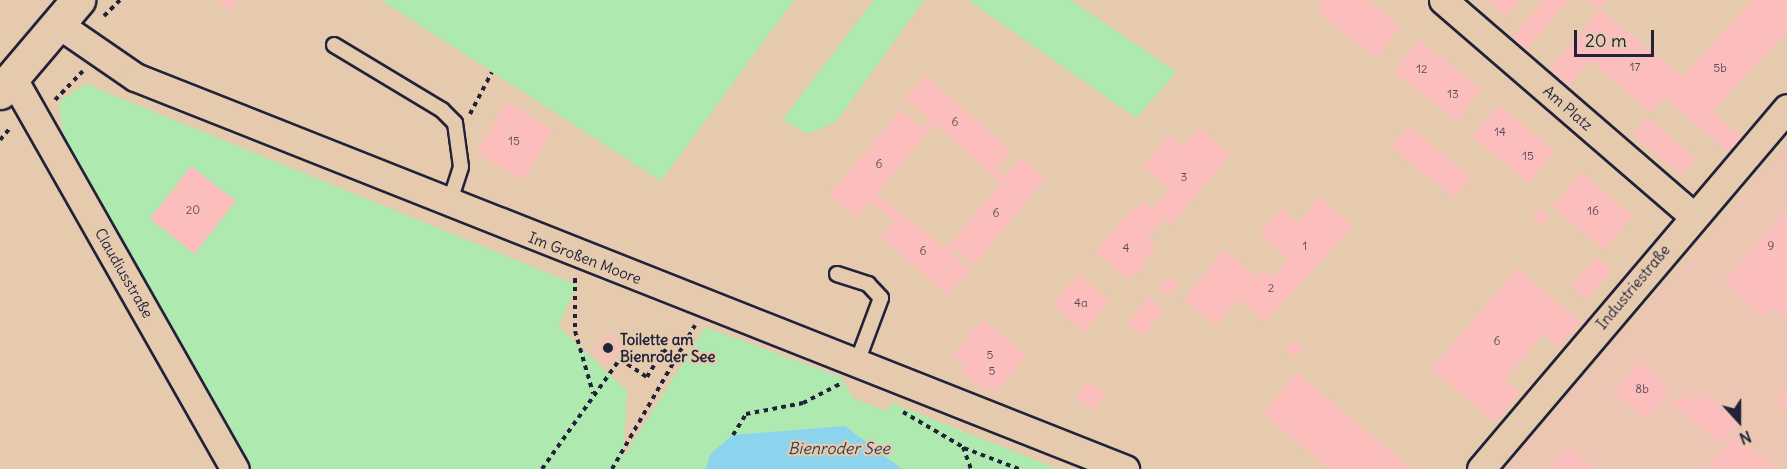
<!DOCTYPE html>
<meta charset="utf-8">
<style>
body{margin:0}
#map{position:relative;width:1787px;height:469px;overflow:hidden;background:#e5caad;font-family:Delius,sans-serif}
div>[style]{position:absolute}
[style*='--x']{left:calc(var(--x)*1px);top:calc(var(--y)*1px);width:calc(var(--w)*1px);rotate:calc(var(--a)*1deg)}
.built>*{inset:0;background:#ecc6b2}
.green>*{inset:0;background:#aee9af}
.water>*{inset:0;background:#8cd4ed}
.building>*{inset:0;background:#fbbebc;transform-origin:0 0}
.path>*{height:4px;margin-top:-2px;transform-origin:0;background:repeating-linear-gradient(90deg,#22223b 0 4.5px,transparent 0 9px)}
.roads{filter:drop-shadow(2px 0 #22223b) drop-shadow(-2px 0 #22223b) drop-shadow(0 2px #22223b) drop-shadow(0 -2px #22223b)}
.service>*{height:14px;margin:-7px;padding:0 7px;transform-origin:7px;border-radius:7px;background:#e5caad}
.minor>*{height:27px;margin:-13.5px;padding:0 13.5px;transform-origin:13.5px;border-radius:13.5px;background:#e5caad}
.tertiary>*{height:33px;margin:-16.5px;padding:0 16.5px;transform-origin:16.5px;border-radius:16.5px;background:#e5caad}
.dots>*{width:16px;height:16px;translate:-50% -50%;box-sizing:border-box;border:3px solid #e5caad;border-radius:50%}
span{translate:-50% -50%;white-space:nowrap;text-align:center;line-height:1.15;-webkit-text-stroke:4.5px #e5caad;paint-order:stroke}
.number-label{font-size:12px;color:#58495b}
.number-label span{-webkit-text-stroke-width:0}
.street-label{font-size:15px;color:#22223b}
.poi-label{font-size:15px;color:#22223b;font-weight:700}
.left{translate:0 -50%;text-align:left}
.water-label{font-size:16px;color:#323d56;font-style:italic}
.north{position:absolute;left:1709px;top:391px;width:60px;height:60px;-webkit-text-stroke:4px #e5caad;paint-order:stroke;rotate:159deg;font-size:16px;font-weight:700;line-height:24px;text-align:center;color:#22223b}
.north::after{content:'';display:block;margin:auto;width:21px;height:27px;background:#22223b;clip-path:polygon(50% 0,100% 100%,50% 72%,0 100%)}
.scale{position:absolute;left:1574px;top:30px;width:80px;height:27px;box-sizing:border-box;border:3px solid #22223b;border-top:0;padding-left:8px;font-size:18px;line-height:21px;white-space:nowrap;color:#22223b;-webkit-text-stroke:4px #e5caad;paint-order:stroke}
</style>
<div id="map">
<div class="built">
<i style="clip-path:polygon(1787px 145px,1787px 469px,1504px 469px)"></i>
</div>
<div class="green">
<i style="clip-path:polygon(381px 0,794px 0,661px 181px)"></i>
<i style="clip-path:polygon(874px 0,924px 0,836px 122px,807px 134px,783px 119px)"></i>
<i style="clip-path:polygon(968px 0,1071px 0,1176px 72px,1136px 118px)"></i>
<i style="clip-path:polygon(86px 84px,577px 285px,558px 326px,627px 391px,623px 458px,705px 327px,841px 377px,853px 398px,886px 411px,892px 403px,1058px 469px,902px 469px,845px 426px,710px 454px,706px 469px,250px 469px,65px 153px,59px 101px)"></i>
</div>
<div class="water">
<i style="clip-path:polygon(845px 426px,902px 469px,706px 469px,710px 454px,733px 435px)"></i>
</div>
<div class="building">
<i style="clip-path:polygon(222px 0,239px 0,230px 11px,219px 3px)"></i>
<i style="clip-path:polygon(1314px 0,1367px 0,1401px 26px,1377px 58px,1318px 13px,1323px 7px)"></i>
<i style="clip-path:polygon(1485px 0,1520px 0,1506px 17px)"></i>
<i style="clip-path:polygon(1543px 0,1569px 0,1526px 50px,1512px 37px)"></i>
<i style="clip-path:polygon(1587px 0,1608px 0,1600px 10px)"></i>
<i style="clip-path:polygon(1752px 0,1787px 0,1787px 33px,1712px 111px,1741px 136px,1728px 152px,1664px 98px,1651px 113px,1590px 61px,1569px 85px,1550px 69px,1600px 10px,1683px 76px)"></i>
<i style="left:1419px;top:40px;width:80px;height:41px;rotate:38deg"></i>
<i style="clip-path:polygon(evenodd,925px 75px,1011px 150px,995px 168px,1005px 176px,1021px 158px,1046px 178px,975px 264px,956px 249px,952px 254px,970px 270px,947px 295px,880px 236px,894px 222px,870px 201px,856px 218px,829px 195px,901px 110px,921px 127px,929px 119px,905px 98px,925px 75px,935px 124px,1001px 182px,946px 249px,876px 194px,935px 124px)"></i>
<i style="left:506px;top:102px;width:54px;height:59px;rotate:30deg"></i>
<i style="left:1499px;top:105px;width:73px;height:41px;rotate:40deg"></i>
<i style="left:1647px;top:117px;width:64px;height:23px;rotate:40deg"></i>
<i style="left:1408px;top:126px;width:81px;height:27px;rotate:39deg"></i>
<i style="clip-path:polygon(1199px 127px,1231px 154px,1172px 225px,1164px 219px,1148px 237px,1157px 245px,1143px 261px,1148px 264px,1128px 279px,1095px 252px,1124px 217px,1143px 202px,1152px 209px,1169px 189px,1143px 166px,1169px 134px,1183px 146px)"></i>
<i style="left:191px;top:166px;width:57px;height:67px;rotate:38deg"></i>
<i style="left:1581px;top:172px;width:68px;height:45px;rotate:40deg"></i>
<i style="clip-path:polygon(1319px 197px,1354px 226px,1265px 322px,1238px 299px,1216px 326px,1183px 299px,1225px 250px,1257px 277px,1263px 269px,1273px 277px,1288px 258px,1259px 234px,1281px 208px,1298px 223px)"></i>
<i style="clip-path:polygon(1540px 209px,1549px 217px,1542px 225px,1532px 219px)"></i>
<i style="clip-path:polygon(1787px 210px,1787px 318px,1773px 306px,1764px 317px,1724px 283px)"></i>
<i style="left:1596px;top:257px;width:21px;height:38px;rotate:41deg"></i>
<i style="clip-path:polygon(1517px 268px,1581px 322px,1559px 347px,1543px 334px,1505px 380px,1520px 393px,1495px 423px,1431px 369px)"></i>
<i style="left:1078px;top:274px;width:42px;height:40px;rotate:40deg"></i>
<i style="left:1169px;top:276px;width:13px;height:16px;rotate:42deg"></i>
<i style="left:1149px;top:297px;width:21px;height:34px;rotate:41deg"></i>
<i style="clip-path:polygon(982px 319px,1027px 355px,996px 392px,991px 387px,986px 392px,961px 372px,965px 366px,952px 356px)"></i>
<i style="left:608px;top:333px;width:20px;height:23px;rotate:41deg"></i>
<i style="left:1294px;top:340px;width:12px;height:13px;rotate:42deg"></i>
<i style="clip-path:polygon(1639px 362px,1669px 388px,1655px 411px,1644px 417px,1614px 391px)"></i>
<i style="clip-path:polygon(1297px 372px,1412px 469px,1329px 469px,1263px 414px)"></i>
<i style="left:1087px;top:382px;width:21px;height:20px;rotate:31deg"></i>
<i style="clip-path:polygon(1787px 388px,1787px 410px,1776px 401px)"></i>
<i style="clip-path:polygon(1701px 392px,1738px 423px,1721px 443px,1673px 404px,1687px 395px,1694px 401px)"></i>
<i style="clip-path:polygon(1735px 435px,1776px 469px,1706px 469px)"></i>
<i style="clip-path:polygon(1568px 447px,1593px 469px,1549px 469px)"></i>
</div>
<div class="path">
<i style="--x:104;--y:16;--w:23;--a:-45"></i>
<i style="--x:55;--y:100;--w:40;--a:-46"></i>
<i style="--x:470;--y:114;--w:47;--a:-62.4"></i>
<i style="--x:0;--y:140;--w:17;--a:-50"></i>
<i style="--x:575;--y:278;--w:53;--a:90"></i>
<i style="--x:575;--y:331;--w:65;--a:73.8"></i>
<i style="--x:903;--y:412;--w:69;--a:30.3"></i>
<i style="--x:963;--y:447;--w:23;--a:70"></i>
<i style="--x:733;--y:435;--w:25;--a:-58"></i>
<i style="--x:746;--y:414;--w:58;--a:-10.9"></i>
<i style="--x:803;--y:403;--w:42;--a:-27.2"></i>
<i style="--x:964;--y:448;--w:59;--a:20.9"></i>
<i style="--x:542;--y:469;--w:135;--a:-54.7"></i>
<i style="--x:620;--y:359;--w:32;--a:34"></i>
<i style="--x:647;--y:377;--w:31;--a:-59"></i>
<i style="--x:663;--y:350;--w:14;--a:34"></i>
<i style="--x:612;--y:469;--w:166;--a:-60"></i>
</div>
<div class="roads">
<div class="service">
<i style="--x:334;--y:45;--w:126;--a:31"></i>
<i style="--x:442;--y:110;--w:18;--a:45"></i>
<i style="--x:455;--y:123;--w:44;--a:82.2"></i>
<i style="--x:461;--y:167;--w:40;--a:108"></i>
<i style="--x:837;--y:274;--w:33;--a:18"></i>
<i style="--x:868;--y:284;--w:19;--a:47"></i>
<i style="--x:881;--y:298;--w:72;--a:110.5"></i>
</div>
<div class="minor">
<i style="--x:1443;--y:0;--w:330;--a:40.8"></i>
<i style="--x:58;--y:24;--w:93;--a:34.5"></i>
<i style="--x:135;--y:77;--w:1065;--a:21.6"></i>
<i style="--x:12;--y:77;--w:451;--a:60.4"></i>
<i style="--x:1481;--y:469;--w:473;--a:-49.7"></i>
</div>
<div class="tertiary">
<i style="--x:0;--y:92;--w:121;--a:-49.7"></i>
</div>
</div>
<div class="dots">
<i style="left:608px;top:348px;background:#22223b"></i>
</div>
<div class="number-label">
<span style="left:1635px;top:67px">17</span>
<span style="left:1720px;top:68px">5b</span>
<span style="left:1422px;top:69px">12</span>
<span style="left:1453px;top:94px">13</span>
<span style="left:955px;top:122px">6</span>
<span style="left:1500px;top:132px">14</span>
<span style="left:514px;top:141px">15</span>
<span style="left:1528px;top:156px">15</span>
<span style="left:879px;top:164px">6</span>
<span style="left:1184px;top:177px">3</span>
<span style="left:193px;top:210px">20</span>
<span style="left:1593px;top:211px">16</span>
<span style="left:996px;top:213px">6</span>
<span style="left:1305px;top:246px">1</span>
<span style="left:1771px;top:246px">9</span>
<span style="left:1126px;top:248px">4</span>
<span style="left:923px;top:251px">6</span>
<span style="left:1271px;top:288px">2</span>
<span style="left:1081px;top:303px">4a</span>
<span style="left:1497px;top:341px">6</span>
<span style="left:990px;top:355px">5</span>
<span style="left:992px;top:371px">5</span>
<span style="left:1642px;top:389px">8b</span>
</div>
<div class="street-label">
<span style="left:1568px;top:108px;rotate:41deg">Am Platz</span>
<span style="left:585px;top:258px;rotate:21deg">Im Großen Moore</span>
<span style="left:124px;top:273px;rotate:60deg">Claudiusstraße</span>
<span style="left:1633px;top:287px;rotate:-50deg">Industriestraße</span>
</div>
<div class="poi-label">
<span class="left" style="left:620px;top:348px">Toilette am<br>Bienroder See</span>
</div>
<div class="water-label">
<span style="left:839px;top:448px">Bienroder See</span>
</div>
<div class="north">N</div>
<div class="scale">20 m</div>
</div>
